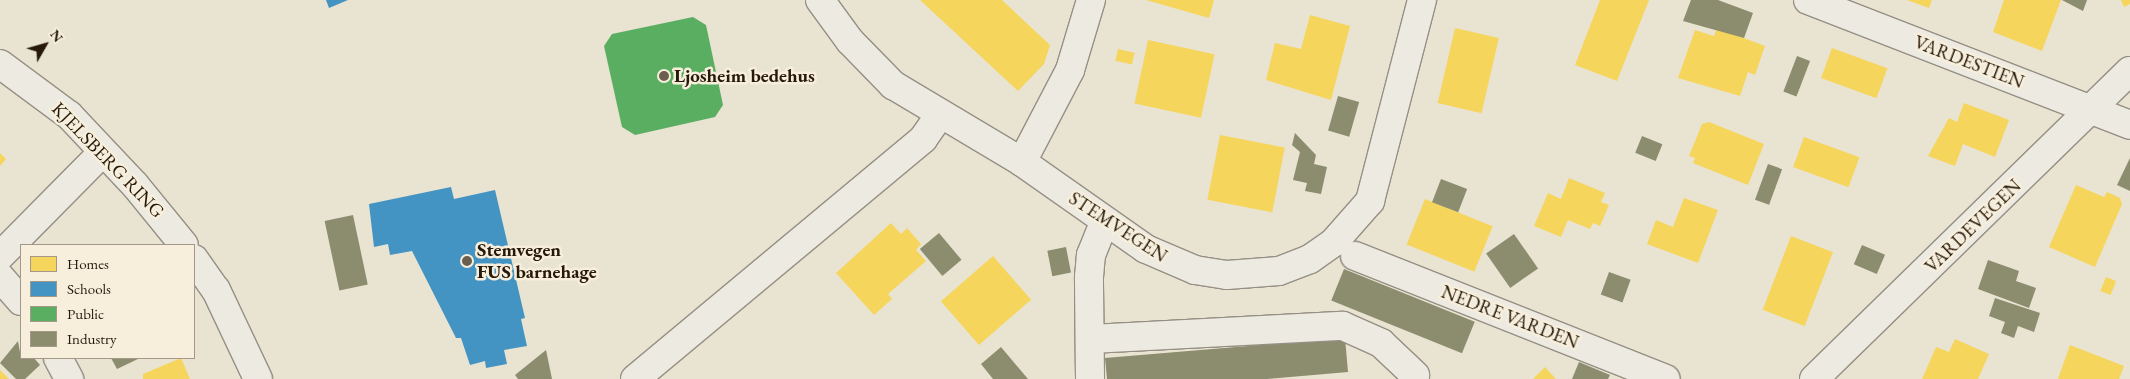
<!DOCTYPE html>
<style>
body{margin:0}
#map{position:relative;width:2130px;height:379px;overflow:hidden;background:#e9e3d2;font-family:"EB Garamond",serif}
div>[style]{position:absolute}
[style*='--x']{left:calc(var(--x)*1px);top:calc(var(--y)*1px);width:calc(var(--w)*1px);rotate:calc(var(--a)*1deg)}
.homes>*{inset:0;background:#f6d55c;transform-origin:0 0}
.schools>*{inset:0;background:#4393c3}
.public>*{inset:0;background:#5aae61}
.industry>*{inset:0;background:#8c8c6e;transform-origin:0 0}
.roads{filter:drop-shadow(1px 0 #958f84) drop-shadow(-1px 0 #958f84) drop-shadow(0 1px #958f84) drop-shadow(0 -1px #958f84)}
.minor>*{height:28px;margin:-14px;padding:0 14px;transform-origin:14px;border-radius:14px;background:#edeae2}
.dots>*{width:14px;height:14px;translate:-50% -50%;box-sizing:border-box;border:2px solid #f7efdc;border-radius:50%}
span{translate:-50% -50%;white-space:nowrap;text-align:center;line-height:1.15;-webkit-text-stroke:5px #f7efdc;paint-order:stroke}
.street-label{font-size:19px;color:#27190a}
.poi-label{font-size:19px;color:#27190a;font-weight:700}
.left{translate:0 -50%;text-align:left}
.legend{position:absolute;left:20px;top:244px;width:175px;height:115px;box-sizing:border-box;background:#f7efdc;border:1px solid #a49988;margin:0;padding:6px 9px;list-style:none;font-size:15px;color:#27190a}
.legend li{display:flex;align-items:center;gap:10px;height:25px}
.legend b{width:25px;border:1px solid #a49988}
.north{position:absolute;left:20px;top:20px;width:50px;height:50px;-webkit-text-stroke:4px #f7efdc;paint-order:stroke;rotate:52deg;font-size:14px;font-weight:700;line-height:20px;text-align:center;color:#27190a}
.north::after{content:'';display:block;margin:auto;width:18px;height:22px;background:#27190a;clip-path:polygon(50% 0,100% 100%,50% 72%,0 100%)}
</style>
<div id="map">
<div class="homes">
<i style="clip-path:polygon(920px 0,1002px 0,1050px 45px,1044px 64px,1018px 91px)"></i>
<i style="clip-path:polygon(1146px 0,1214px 0,1209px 18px)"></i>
<i style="clip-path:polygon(1600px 0,1649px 0,1617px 81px,1575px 65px)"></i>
<i style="clip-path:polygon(1907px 0,1932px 0,1929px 8px)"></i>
<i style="clip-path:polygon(2004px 0,2061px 0,2042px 51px,1993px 32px)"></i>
<i style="clip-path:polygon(2121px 0,2130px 0,2130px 4px,2124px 7px)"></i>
<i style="clip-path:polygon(1310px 15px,1350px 26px,1331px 100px,1266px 80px,1275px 43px,1301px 49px)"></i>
<i style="left:1455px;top:28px;width:45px;height:77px;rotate:13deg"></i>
<i style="clip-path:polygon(1717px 28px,1765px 46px,1755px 75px,1748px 72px,1740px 96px,1678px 78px,1695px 30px,1714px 36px)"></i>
<i style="left:1148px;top:40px;width:68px;height:65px;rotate:12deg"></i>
<i style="left:1832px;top:48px;width:59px;height:32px;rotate:20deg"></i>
<i style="left:1118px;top:49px;width:17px;height:12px;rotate:13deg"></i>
<i style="clip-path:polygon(1964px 103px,2009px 120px,1995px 157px,1963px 144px,1955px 166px,1928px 156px,1949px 118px,1957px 122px)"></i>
<i style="clip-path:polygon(1709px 122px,1764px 144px,1748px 185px,1693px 163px,1695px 158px,1689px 156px,1702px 124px)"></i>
<i style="left:1220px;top:135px;width:66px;height:66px;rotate:11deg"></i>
<i style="left:1804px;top:137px;width:59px;height:32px;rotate:20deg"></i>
<i style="clip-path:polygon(0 153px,6px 159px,0 166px)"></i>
<i style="clip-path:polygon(1569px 178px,1605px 193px,1601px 202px,1609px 205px,1600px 226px,1593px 223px,1590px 229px,1568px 220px,1561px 237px,1534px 226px,1548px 193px,1561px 199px)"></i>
<i style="clip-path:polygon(2076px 185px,2104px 197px,2107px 192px,2120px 198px,2122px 204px,2095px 267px,2049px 247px)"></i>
<i style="clip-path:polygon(1684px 198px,1718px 210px,1698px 263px,1647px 244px,1656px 220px,1673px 227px)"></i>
<i style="left:1425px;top:199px;width:73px;height:49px;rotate:22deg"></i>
<i style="clip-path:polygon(891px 223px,901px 234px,907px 228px,921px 244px,916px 250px,926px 261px,888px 294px,892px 299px,874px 315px,836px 273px)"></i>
<i style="left:1791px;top:236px;width:45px;height:79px;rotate:21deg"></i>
<i style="left:993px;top:256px;width:58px;height:69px;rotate:49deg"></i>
<i style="left:2106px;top:277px;width:11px;height:15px;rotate:22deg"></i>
<i style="clip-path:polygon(1955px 339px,1989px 354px,1978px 379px,1922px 379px,1936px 347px,1949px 352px)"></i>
<i style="clip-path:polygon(2070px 345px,2124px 366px,2119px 379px,2058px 379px)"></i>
<i style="clip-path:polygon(181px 358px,190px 379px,143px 379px,143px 374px)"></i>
<i style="clip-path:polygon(1545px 367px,1556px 379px,1533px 379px)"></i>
<i style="clip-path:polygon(0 370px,9px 379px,0 379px)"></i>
</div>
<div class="schools">
<i style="clip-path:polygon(326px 0,348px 0,329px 8px)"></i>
<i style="clip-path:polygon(451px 187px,454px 199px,495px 190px,525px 318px,521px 319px,527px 346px,504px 350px,507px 364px,486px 368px,485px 361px,470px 365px,461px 338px,456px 338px,412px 251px,390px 255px,388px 244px,374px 247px,369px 204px)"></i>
</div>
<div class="public">
<i style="clip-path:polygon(693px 17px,706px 25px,723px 105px,715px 117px,635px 135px,622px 127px,604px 46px,612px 34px)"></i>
</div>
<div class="industry">
<i style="clip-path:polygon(1691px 0,1718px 0,1753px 13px,1744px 38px,1683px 21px)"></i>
<i style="clip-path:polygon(2062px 0,2087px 0,2083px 11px)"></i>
<i style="left:1797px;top:56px;width:14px;height:38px;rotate:21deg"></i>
<i style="left:1338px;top:96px;width:22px;height:36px;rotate:16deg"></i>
<i style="clip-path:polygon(1295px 133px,1316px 155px,1314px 164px,1327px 167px,1321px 194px,1305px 191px,1307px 183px,1293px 180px,1300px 152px,1292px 145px)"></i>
<i style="left:1642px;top:136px;width:22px;height:18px;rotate:22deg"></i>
<i style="clip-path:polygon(2130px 158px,2130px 191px,2117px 185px)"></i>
<i style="left:1768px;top:164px;width:15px;height:38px;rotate:20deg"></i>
<i style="left:1441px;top:179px;width:28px;height:25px;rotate:21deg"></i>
<i style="left:353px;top:215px;width:71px;height:29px;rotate:78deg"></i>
<i style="left:939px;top:233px;width:35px;height:25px;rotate:50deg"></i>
<i style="left:1514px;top:234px;width:42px;height:34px;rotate:55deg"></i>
<i style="left:1862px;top:245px;width:25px;height:21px;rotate:23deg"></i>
<i style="left:1066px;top:247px;width:26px;height:19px;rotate:79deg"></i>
<i style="clip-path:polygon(1988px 260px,2019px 271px,2016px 281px,2036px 288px,2029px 308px,1978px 289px)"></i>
<i style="left:1344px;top:269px;width:141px;height:34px;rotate:22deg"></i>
<i style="left:1609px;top:272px;width:23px;height:24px;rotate:20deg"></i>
<i style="clip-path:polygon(1995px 298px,2040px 313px,2034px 332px,2018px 326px,2014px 338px,2001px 333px,2005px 322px,1989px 316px)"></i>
<i style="clip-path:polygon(1345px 338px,1348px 372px,1267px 379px,1107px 379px,1105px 358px)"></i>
<i style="clip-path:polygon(18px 341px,21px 358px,34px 358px,40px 365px,25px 379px,16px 379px,0 363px)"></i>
<i style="clip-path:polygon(1001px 347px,1028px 379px,993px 379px,981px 364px)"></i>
<i style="clip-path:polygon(546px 350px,552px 379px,518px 379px,515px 375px)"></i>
<i style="clip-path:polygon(111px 358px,140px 358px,117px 369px)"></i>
<i style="clip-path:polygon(1579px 362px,1610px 375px,1608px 379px,1572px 379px)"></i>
</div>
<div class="roads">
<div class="minor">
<i style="--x:820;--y:0;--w:51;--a:53.8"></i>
<i style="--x:850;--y:41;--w:62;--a:45.7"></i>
<i style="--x:893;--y:85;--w:150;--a:30.8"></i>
<i style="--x:1022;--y:162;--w:151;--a:35.1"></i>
<i style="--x:1146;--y:249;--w:53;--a:23.2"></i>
<i style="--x:1195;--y:270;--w:32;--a:9"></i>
<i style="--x:1227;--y:275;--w:52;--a:-4.4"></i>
<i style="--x:1279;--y:271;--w:33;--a:-21"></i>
<i style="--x:1310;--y:259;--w:29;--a:-35"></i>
<i style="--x:1334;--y:242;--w:55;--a:-48.7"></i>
<i style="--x:1370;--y:201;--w:208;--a:-75.5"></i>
<i style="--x:1808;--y:0;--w:345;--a:21.2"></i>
<i style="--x:0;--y:64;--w:86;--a:36.5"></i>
<i style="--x:69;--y:115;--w:96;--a:46.7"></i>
<i style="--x:135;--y:185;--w:77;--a:50.8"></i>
<i style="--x:1022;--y:162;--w:104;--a:-62.4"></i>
<i style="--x:1070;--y:70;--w:73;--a:-73.3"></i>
<i style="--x:0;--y:256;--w:146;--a:-45.3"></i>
<i style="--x:1355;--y:256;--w:334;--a:21.6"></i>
<i style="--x:194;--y:259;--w:38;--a:55"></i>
<i style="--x:216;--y:290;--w:98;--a:64.7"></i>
<i style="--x:0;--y:277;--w:32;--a:49"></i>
<i style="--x:1091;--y:339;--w:252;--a:-3"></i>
<i style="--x:1343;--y:326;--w:42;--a:24.1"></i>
<i style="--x:1381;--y:343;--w:47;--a:43.3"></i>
<i style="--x:58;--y:358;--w:24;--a:62"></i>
<i style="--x:635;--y:379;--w:375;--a:-39.8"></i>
<i style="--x:923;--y:139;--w:28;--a:-55"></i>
<i style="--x:1090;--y:379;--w:102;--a:-90.6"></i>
<i style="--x:1089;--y:277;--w:22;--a:-85"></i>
<i style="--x:1091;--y:255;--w:35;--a:-68"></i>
<i style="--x:1814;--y:379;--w:441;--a:-44.3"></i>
</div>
</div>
<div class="dots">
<i style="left:664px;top:76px;background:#6b6050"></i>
<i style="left:467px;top:261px;background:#6b6050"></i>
</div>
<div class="street-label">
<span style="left:1969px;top:62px;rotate:21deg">VARDESTIEN</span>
<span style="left:108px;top:160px;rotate:46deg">KJELSBERG RING</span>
<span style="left:1973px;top:226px;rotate:-44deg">VARDEVEGEN</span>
<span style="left:1118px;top:227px;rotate:33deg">STEMVEGEN</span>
<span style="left:1510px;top:317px;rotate:21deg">NEDRE VARDEN</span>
</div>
<div class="poi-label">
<span class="left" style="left:674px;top:76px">Ljosheim bedehus</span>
<span class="left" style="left:477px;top:261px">Stemvegen<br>FUS barnehage</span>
</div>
<ul class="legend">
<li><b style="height:14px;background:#f6d55c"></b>Homes</li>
<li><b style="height:14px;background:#4393c3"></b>Schools</li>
<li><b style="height:14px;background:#5aae61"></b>Public</li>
<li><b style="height:14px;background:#8c8c6e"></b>Industry</li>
</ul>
<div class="north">N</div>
</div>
